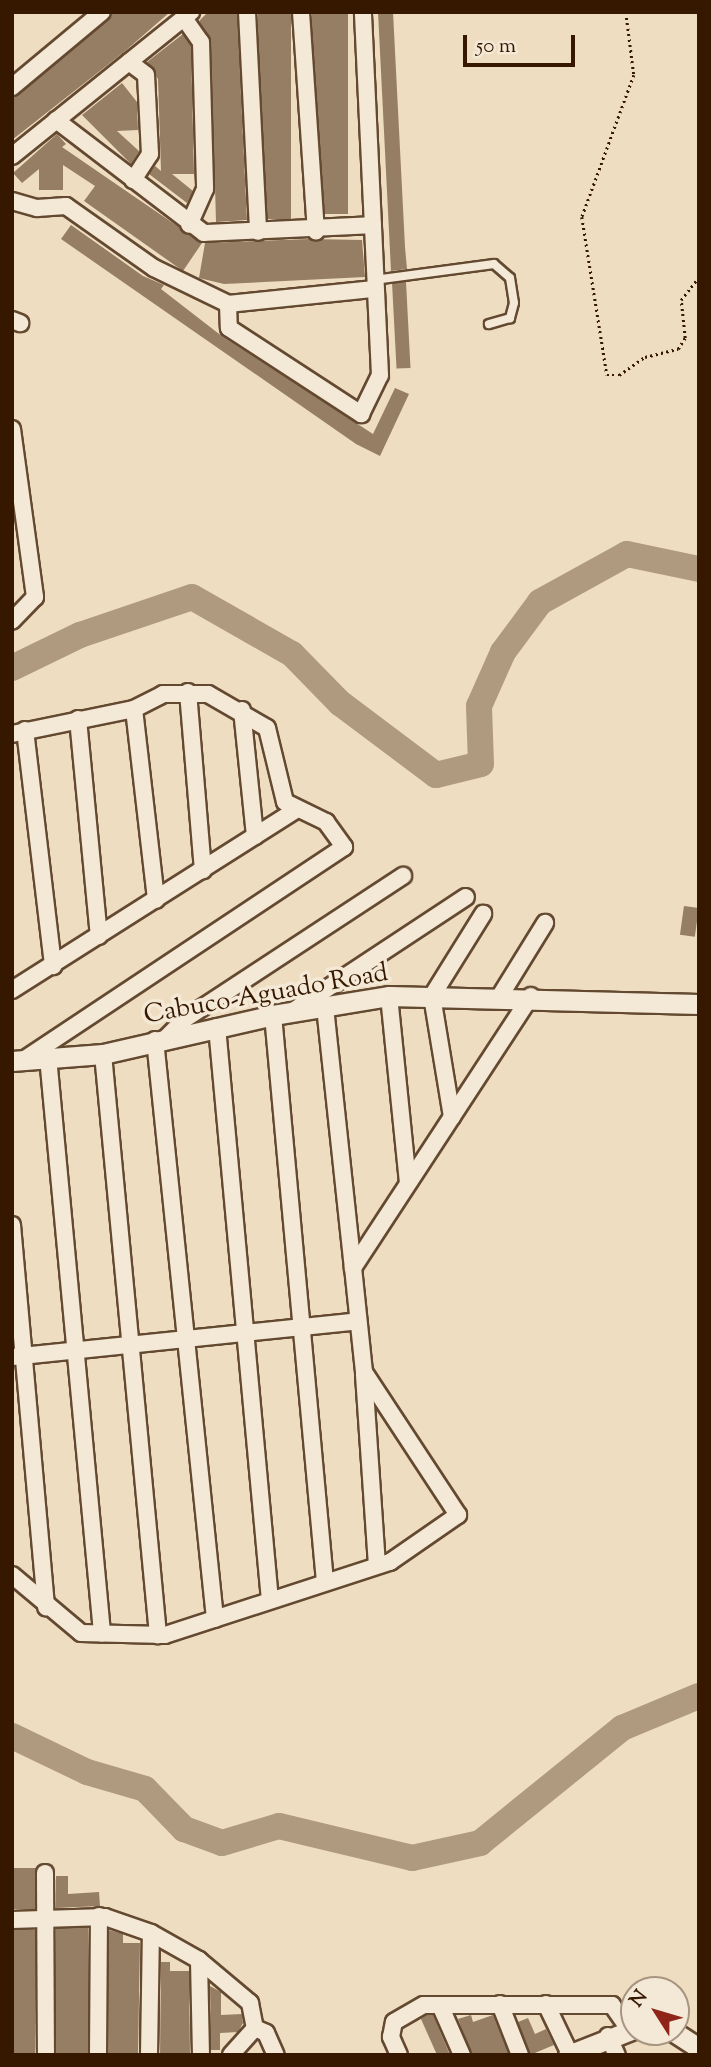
<!DOCTYPE html>
<style>
body{margin:0}
#map{position:relative;width:711px;height:2067px;overflow:hidden;background:#eeddc0;font-family:"Sorts Mill Goudy",serif}
div>[style]{position:absolute}
[style*='--x']{left:calc(var(--x)*1px);top:calc(var(--y)*1px);width:calc(var(--w)*1px);rotate:calc(var(--a)*1deg)}
.river>*{height:26px;margin:-13px;padding:0 13px;transform-origin:13px;border-radius:13px;background:#af9a7f}
.building>*{inset:0;background:#967e64;transform-origin:0 0}
.path>*{height:2.5px;margin-top:-1.25px;transform-origin:0;background:repeating-linear-gradient(90deg,#361801 0 2px,transparent 0 5.5px)}
.roads{filter:drop-shadow(2px 0 #644931) drop-shadow(-2px 0 #644931) drop-shadow(0 2px #644931) drop-shadow(0 -2px #644931)}
.service>*{height:8px;margin:-4px;padding:0 4px;transform-origin:4px;border-radius:4px;background:#f4e9d6}
.minor>*{height:16px;margin:-8px;padding:0 8px;transform-origin:8px;border-radius:8px;background:#f4e9d6}
.tertiary>*{height:19px;margin:-9.5px;padding:0 9.5px;transform-origin:9.5px;border-radius:9.5px;background:#f4e9d6}
span{translate:-50% -50%;white-space:nowrap;text-align:center;line-height:1.15;-webkit-text-stroke:7px #f4e9d6;paint-order:stroke}
.street-label{font-size:26px;color:#361801}
.frame{position:absolute;inset:0;border:14px solid #361801;pointer-events:none}
.north{position:absolute;left:620px;top:1976px;width:70px;height:70px;box-sizing:border-box;background:#f4e9d6;border:2px solid #a89581;border-radius:50%;rotate:307deg;font-size:19px;font-weight:700;line-height:28px;text-align:center;color:#361801}
.north::after{content:'';display:block;margin:auto;width:24px;height:32px;background:#8f2418;clip-path:polygon(50% 0,100% 100%,50% 72%,0 100%)}
.scale{position:absolute;left:463px;top:35px;width:112px;height:32px;box-sizing:border-box;border:4px solid #361801;border-top:0;padding-left:9px;font-size:21px;line-height:24px;white-space:nowrap;color:#361801;-webkit-text-stroke:5px #f4e9d6;paint-order:stroke}
</style>
<div id="map">
<div class="river">
<i style="--x:12;--y:668;--w:76;--a:-25.9"></i>
<i style="--x:80;--y:635;--w:118;--a:-18.7"></i>
<i style="--x:192;--y:597;--w:115;--a:29.7"></i>
<i style="--x:292;--y:654;--w:69;--a:45.6"></i>
<i style="--x:340;--y:703;--w:120;--a:36.9"></i>
<i style="--x:436;--y:775;--w:46;--a:-13.7"></i>
<i style="--x:481;--y:764;--w:58;--a:-92"></i>
<i style="--x:479;--y:706;--w:59;--a:-66"></i>
<i style="--x:503;--y:652;--w:62;--a:-53.5"></i>
<i style="--x:540;--y:602;--w:99;--a:-28.9"></i>
<i style="--x:627;--y:554;--w:74;--a:11.8"></i>
<i style="--x:12;--y:1736;--w:83;--a:25.6"></i>
<i style="--x:87;--y:1772;--w:60;--a:16.3"></i>
<i style="--x:145;--y:1789;--w:56;--a:45.7"></i>
<i style="--x:184;--y:1829;--w:40;--a:20.2"></i>
<i style="--x:222;--y:1843;--w:59;--a:-16.6"></i>
<i style="--x:279;--y:1826;--w:137;--a:13.5"></i>
<i style="--x:412;--y:1858;--w:70;--a:-12.4"></i>
<i style="--x:480;--y:1843;--w:183;--a:-39"></i>
<i style="--x:622;--y:1728;--w:83;--a:-22.6"></i>
</div>
<div class="building">
<i style="clip-path:polygon(170px 12px,124px 52px,12px 140px,12px 97px,112px 14px)"></i>
<i style="clip-path:polygon(208px 12px,237px 12px,247px 220px,216px 222px,211px 42px,199px 21px)"></i>
<i style="left:258px;top:12px;width:33px;height:207px"></i>
<i style="left:312px;top:12px;width:36px;height:202px"></i>
<i style="clip-path:polygon(378px 12px,393px 12px,405px 247px,407px 269px,391px 271px)"></i>
<i style="clip-path:polygon(183px 34px,191px 45px,194px 174px,172px 174px,193px 191px,187px 203px,149px 174px,155px 166px,161px 171px,158px 79px,147px 62px)"></i>
<i style="clip-path:polygon(122px 83px,137px 102px,138px 130px,117px 131px,139px 151px,131px 164px,82px 115px)"></i>
<i style="clip-path:polygon(57px 134px,66px 144px,62px 147px,202px 243px,183px 271px,84px 201px,95px 186px,63px 165px,63px 190px,39px 190px,39px 169px,22px 183px,13px 173px)"></i>
<i style="clip-path:polygon(71px 225px,143px 276px,164px 285px,161px 289px,223px 337px,373px 434px,395px 388px,409px 394px,380px 456px,356px 444px,61px 239px)"></i>
<i style="clip-path:polygon(309px 239px,362px 240px,365px 277px,224px 284px,199px 278px,205px 243px)"></i>
<i style="left:406px;top:282px;width:86px;height:14px;rotate:87deg"></i>
<i style="left:684px;top:906px;width:15px;height:29px;rotate:8deg"></i>
<i style="left:12px;top:1868px;width:24px;height:41px"></i>
<i style="clip-path:polygon(56px 1876px,68px 1876px,68px 1894px,99px 1892px,100px 1906px,56px 1908px)"></i>
<i style="left:88px;top:1928px;width:127px;height:32px;rotate:90deg"></i>
<i style="left:12px;top:1930px;width:23px;height:125px"></i>
<i style="clip-path:polygon(109px 1930px,123px 1934px,123px 1943px,140px 1943px,138px 2055px,108px 2055px)"></i>
<i style="clip-path:polygon(161px 1962px,170px 1962px,170px 1971px,189px 1971px,190px 2055px,160px 2055px)"></i>
<i style="clip-path:polygon(210px 1986px,221px 1992px,221px 2015px,242px 2014px,243px 2023px,238px 2032px,220px 2033px,220px 2050px,211px 2050px)"></i>
<i style="clip-path:polygon(427px 2015px,433px 2015px,450px 2055px,437px 2055px,421px 2019px)"></i>
<i style="clip-path:polygon(471px 2015px,473px 2022px,493px 2015px,509px 2055px,472px 2055px,458px 2019px)"></i>
<i style="clip-path:polygon(528px 2018px,535px 2034px,546px 2029px,554px 2045px,530px 2055px,518px 2022px)"></i>
</div>
<div class="path">
<i style="--x:626;--y:12;--w:64;--a:82.8"></i>
<i style="--x:634;--y:75;--w:151;--a:110.1"></i>
<i style="--x:582;--y:217;--w:160;--a:81"></i>
<i style="--x:607;--y:375;--w:12;--a:0"></i>
<i style="--x:619;--y:375;--w:32;--a:-35"></i>
<i style="--x:645;--y:357;--w:34;--a:-14"></i>
<i style="--x:678;--y:349;--w:13;--a:-58"></i>
<i style="--x:685;--y:338;--w:38;--a:-96"></i>
<i style="--x:681;--y:300;--w:29;--a:-52"></i>
</div>
<div class="roads">
<div class="service">
<i style="--x:374;--y:280;--w:121;--a:-7.6"></i>
<i style="--x:494;--y:264;--w:21;--a:41"></i>
<i style="--x:510;--y:278;--w:25;--a:81"></i>
<i style="--x:514;--y:303;--w:16;--a:105"></i>
<i style="--x:510;--y:318;--w:22;--a:164"></i>
</div>
<div class="minor">
<i style="--x:247;--y:12;--w:220;--a:87.1"></i>
<i style="--x:301;--y:12;--w:220;--a:86.1"></i>
<i style="--x:184;--y:18;--w:29;--a:55"></i>
<i style="--x:201;--y:42;--w:147;--a:88.4"></i>
<i style="--x:205;--y:189;--w:39;--a:114"></i>
<i style="--x:129;--y:62;--w:21;--a:37"></i>
<i style="--x:146;--y:75;--w:79;--a:87.1"></i>
<i style="--x:150;--y:154;--w:31;--a:123"></i>
<i style="--x:12;--y:87;--w:117;--a:-39.8"></i>
<i style="--x:56;--y:120;--w:186;--a:37.4"></i>
<i style="--x:204;--y:233;--w:169;--a:-2.7"></i>
<i style="--x:12;--y:156;--w:230;--a:-38.8"></i>
<i style="--x:12;--y:201;--w:26;--a:16"></i>
<i style="--x:37;--y:208;--w:29;--a:-4"></i>
<i style="--x:66;--y:206;--w:108;--a:35.2"></i>
<i style="--x:154;--y:268;--w:82;--a:25.9"></i>
<i style="--x:228;--y:304;--w:147;--a:-5.9"></i>
<i style="--x:228;--y:304;--w:24;--a:88"></i>
<i style="--x:229;--y:328;--w:158;--a:33.1"></i>
<i style="--x:361;--y:414;--w:43;--a:-64"></i>
<i style="--x:380;--y:375;--w:363;--a:-92.7"></i>
<i style="--x:12;--y:320;--w:9;--a:21"></i>
<i style="--x:12;--y:429;--w:170;--a:82.2"></i>
<i style="--x:35;--y:597;--w:33;--a:134"></i>
<i style="--x:188;--y:692;--w:179;--a:85.2"></i>
<i style="--x:134;--y:709;--w:192;--a:83.4"></i>
<i style="--x:242;--y:710;--w:127;--a:84.1"></i>
<i style="--x:78;--y:719;--w:218;--a:84.5"></i>
<i style="--x:25;--y:730;--w:238;--a:83.2"></i>
<i style="--x:12;--y:734;--w:125;--a:-11.6"></i>
<i style="--x:134;--y:709;--w:33;--a:-27"></i>
<i style="--x:163;--y:694;--w:45;--a:0"></i>
<i style="--x:208;--y:694;--w:68;--a:30"></i>
<i style="--x:267;--y:728;--w:76;--a:76.3"></i>
<i style="--x:285;--y:802;--w:46;--a:26"></i>
<i style="--x:326;--y:822;--w:31;--a:54"></i>
<i style="--x:344;--y:847;--w:382;--a:146.4"></i>
<i style="--x:12;--y:990;--w:338;--a:-32.4"></i>
<i style="--x:389;--y:996;--w:188;--a:84.2"></i>
<i style="--x:500;--y:996;--w:86;--a:-58.3"></i>
<i style="--x:325;--y:1007;--w:262;--a:83.9"></i>
<i style="--x:293;--y:1011;--w:207;--a:-33.4"></i>
<i style="--x:273;--y:1015;--w:569;--a:84.76"></i>
<i style="--x:217;--y:1027;--w:575;--a:84.72"></i>
<i style="--x:165;--y:1039;--w:28;--a:-45"></i>
<i style="--x:185;--y:1019;--w:261;--a:-33.3"></i>
<i style="--x:155;--y:1040;--w:582;--a:84.08"></i>
<i style="--x:103;--y:1054;--w:584;--a:84.59"></i>
<i style="--x:48;--y:1057;--w:579;--a:84.64"></i>
<i style="--x:452;--y:1117;--w:123;--a:-99.4"></i>
<i style="--x:432;--y:996;--w:97;--a:-58.1"></i>
<i style="--x:12;--y:1225;--w:384;--a:84.9"></i>
<i style="--x:12;--y:1357;--w:348;--a:-5.9"></i>
<i style="--x:364;--y:1375;--w:191;--a:86.1"></i>
<i style="--x:12;--y:1575;--w:90;--a:40"></i>
<i style="--x:81;--y:1633;--w:84;--a:1.4"></i>
<i style="--x:165;--y:1635;--w:237;--a:-18"></i>
<i style="--x:390;--y:1562;--w:83;--a:-34.7"></i>
<i style="--x:458;--y:1515;--w:171;--a:-123.3"></i>
<i style="--x:364;--y:1372;--w:105;--a:-96"></i>
<i style="--x:353;--y:1268;--w:325;--a:-56.8"></i>
<i style="--x:45;--y:1873;--w:182;--a:89.7"></i>
<i style="--x:12;--y:1920;--w:93;--a:-1.8"></i>
<i style="--x:105;--y:1917;--w:49;--a:19.2"></i>
<i style="--x:151;--y:1933;--w:55;--a:29.4"></i>
<i style="--x:199;--y:1960;--w:67;--a:40.1"></i>
<i style="--x:250;--y:2003;--w:25;--a:79"></i>
<i style="--x:255;--y:2028;--w:36;--a:132"></i>
<i style="--x:199;--y:1960;--w:95;--a:88.8"></i>
<i style="--x:500;--y:2004;--w:55;--a:68.6"></i>
<i style="--x:546;--y:2004;--w:55;--a:64.4"></i>
<i style="--x:440;--y:2005;--w:55;--a:66.3"></i>
<i style="--x:255;--y:2028;--w:12;--a:24"></i>
<i style="--x:266;--y:2033;--w:24;--a:66"></i>
<i style="--x:608;--y:2036;--w:21;--a:65"></i>
<i style="--x:98;--y:2055;--w:139;--a:-89.6"></i>
<i style="--x:149;--y:2055;--w:122;--a:-89.1"></i>
<i style="--x:399;--y:2055;--w:20;--a:-114"></i>
<i style="--x:391;--y:2037;--w:15;--a:-79"></i>
<i style="--x:394;--y:2022;--w:34;--a:-30"></i>
<i style="--x:424;--y:2005;--w:188;--a:0"></i>
<i style="--x:612;--y:2005;--w:29;--a:55"></i>
</div>
<div class="tertiary">
<i style="--x:12;--y:1061;--w:91;--a:-4.4"></i>
<i style="--x:103;--y:1054;--w:174;--a:-12.9"></i>
<i style="--x:273;--y:1015;--w:118;--a:-9.3"></i>
<i style="--x:389;--y:996;--w:310;--a:1.5"></i>
<i style="--x:674;--y:2032;--w:30;--a:33"></i>
<i style="--x:568;--y:2055;--w:71;--a:-21.5"></i>
</div>
</div>
<div class="street-label">
<span style="left:266px;top:995px;rotate:-10deg">Cabuco-Aguado Road</span>
</div>
<div class="frame"></div>
<div class="north">N</div>
<div class="scale">50 m</div>
</div>
